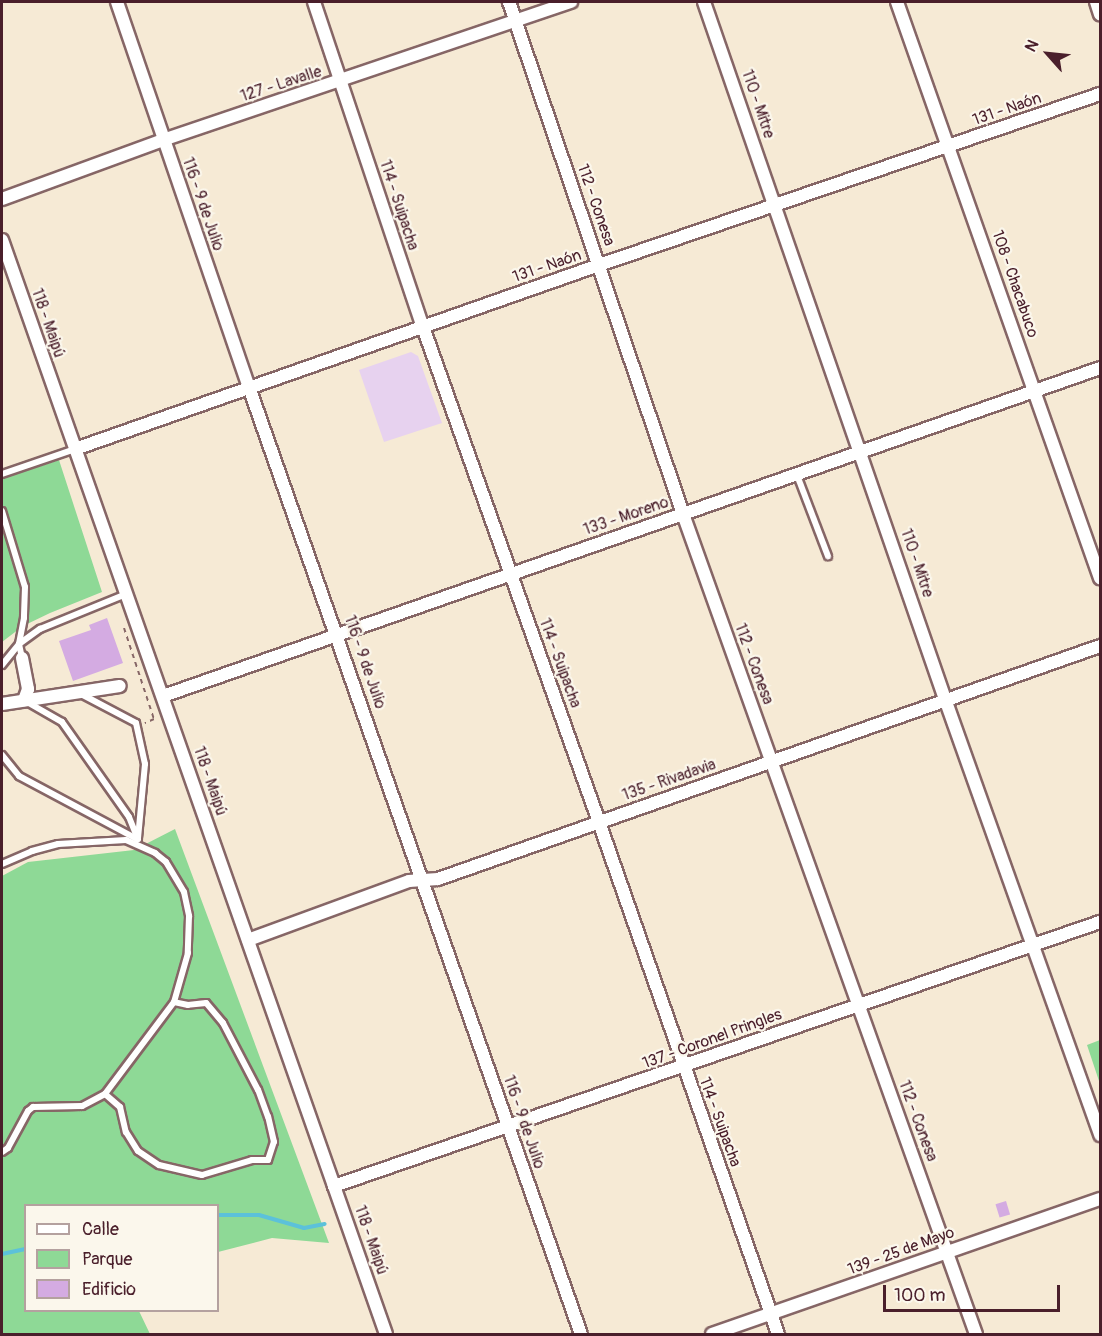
<!DOCTYPE html>
<meta charset="utf-8">
<style>
body{margin:0}
#map{position:relative;width:1102px;height:1336px;overflow:hidden;background:#f6ead5;font-family:Pangolin,sans-serif}
div>[style]{position:absolute}
[style*='--x']{left:calc(var(--x)*1px);top:calc(var(--y)*1px);width:calc(var(--w)*1px);rotate:calc(var(--a)*1deg)}
.built>*{inset:0;background:#e7d2ef}
.green>*{inset:0;background:#8ed996}
.stream>*{height:4px;margin:-2px;padding:0 2px;transform-origin:2px;border-radius:2px;background:#5cc1da}
.building>*{inset:0;background:#d4abe2;transform-origin:0 0}
.path>*{height:2px;margin-top:-1px;transform-origin:0;background:repeating-linear-gradient(90deg,#866666 0 4.5px,transparent 0 9px)}
.roads{filter:drop-shadow(2px 0 #866666) drop-shadow(-2px 0 #866666) drop-shadow(0 2px #866666) drop-shadow(0 -2px #866666)}
.lane>*{height:6px;margin:-3px;padding:0 3px;transform-origin:3px;border-radius:3px;background:#fff}
.street>*{height:12px;margin:-6px;padding:0 6px;transform-origin:6px;border-radius:6px;background:#fff}
span{translate:-50% -50%;white-space:nowrap;text-align:center;line-height:1.15;-webkit-text-stroke:4.5px #fbf7ec;paint-order:stroke}
.street-label{font-size:16px;color:#4a1f2b}
.frame{position:absolute;inset:0;border:3px solid #4a1f2b;pointer-events:none}
.legend{position:absolute;left:24px;top:1204px;width:195px;height:108px;box-sizing:border-box;background:#fbf7ec;border:2px solid #b4a19f;margin:0;padding:8px 10px;list-style:none;font-size:18px;color:#4a1f2b}
.legend li{display:flex;align-items:center;gap:12px;height:30px}
.legend b{width:30px;border:2px solid #b4a19f}
.north{position:absolute;left:1018px;top:24px;width:60px;height:60px;-webkit-text-stroke:4px #fbf7ec;paint-order:stroke;rotate:297deg;font-size:16px;font-weight:700;line-height:24px;text-align:center;color:#4a1f2b}
.north::after{content:'';display:block;margin:auto;width:21px;height:27px;background:#4a1f2b;clip-path:polygon(50% 0,100% 100%,50% 72%,0 100%)}
.scale{position:absolute;left:883px;top:1285px;width:177px;height:27px;box-sizing:border-box;border:3px solid #4a1f2b;border-top:0;padding-left:8px;font-size:18px;line-height:21px;white-space:nowrap;color:#4a1f2b;-webkit-text-stroke:4px #fbf7ec;paint-order:stroke}
</style>
<div id="map">
<div class="built">
<i style="clip-path:polygon(411px 352px,418px 356px,442px 423px,384px 442px,359px 370px)"></i>
</div>
<div class="green">
<i style="clip-path:polygon(59px 460px,102px 592px,50px 613px,23px 626px,2px 642px,2px 479px)"></i>
<i style="clip-path:polygon(175px 829px,329px 1243px,272px 1238px,218px 1252px,218px 1206px,26px 1206px,26px 1310px,139px 1311px,150px 1334px,2px 1334px,2px 876px,28px 862px,134px 850px)"></i>
<i style="clip-path:polygon(1100px 1040px,1100px 1084px,1087px 1045px)"></i>
</div>
<div class="stream">
<i style="--x:218;--y:1215;--w:41;--a:0"></i>
<i style="--x:259;--y:1215;--w:47;--a:16.1"></i>
<i style="--x:304;--y:1228;--w:21;--a:-11"></i>
<i style="--x:2;--y:1254;--w:25;--a:-12"></i>
</div>
<div class="building">
<i style="clip-path:polygon(107px 618px,123px 663px,73px 681px,59px 641px,91px 630px,89px 625px)"></i>
<i style="left:1006px;top:1201px;width:14px;height:11px;rotate:73deg"></i>
</div>
<div class="path">
<i style="--x:124;--y:628;--w:96;--a:71.8"></i>
<i style="--x:154;--y:719;--w:10;--a:156"></i>
</div>
<div class="roads">
<div class="lane">
<i style="--x:2;--y:474;--w:77;--a:-18.9"></i>
<i style="--x:797;--y:475;--w:87;--a:69.1"></i>
<i style="--x:2;--y:511;--w:79;--a:73.2"></i>
<i style="--x:25;--y:587;--w:31;--a:92"></i>
<i style="--x:24;--y:618;--w:26;--a:101"></i>
<i style="--x:19;--y:644;--w:14;--a:78"></i>
<i style="--x:2;--y:665;--w:27;--a:-51"></i>
<i style="--x:19;--y:644;--w:26;--a:-36"></i>
<i style="--x:40;--y:629;--w:93;--a:-22.1"></i>
<i style="--x:81;--y:694;--w:62;--a:27.8"></i>
<i style="--x:136;--y:723;--w:42;--a:77.6"></i>
<i style="--x:145;--y:764;--w:74;--a:95.4"></i>
<i style="--x:27;--y:702;--w:40;--a:29.7"></i>
<i style="--x:62;--y:722;--w:116;--a:54.8"></i>
<i style="--x:129;--y:817;--w:24;--a:68"></i>
<i style="--x:2;--y:755;--w:27;--a:51"></i>
<i style="--x:19;--y:776;--w:134;--a:28.1"></i>
<i style="--x:2;--y:864;--w:33;--a:-23"></i>
<i style="--x:32;--y:851;--w:27;--a:-15"></i>
<i style="--x:58;--y:844;--w:68;--a:-3.4"></i>
<i style="--x:126;--y:840;--w:32;--a:24"></i>
<i style="--x:155;--y:853;--w:14;--a:39"></i>
<i style="--x:166;--y:862;--w:35;--a:59"></i>
<i style="--x:184;--y:892;--w:25;--a:78"></i>
<i style="--x:189;--y:916;--w:37;--a:92"></i>
<i style="--x:188;--y:953;--w:51;--a:105.9"></i>
<i style="--x:174;--y:1002;--w:115;--a:126.9"></i>
<i style="--x:105;--y:1094;--w:26;--a:152"></i>
<i style="--x:82;--y:1106;--w:49;--a:178.8"></i>
<i style="--x:33;--y:1107;--w:6;--a:141"></i>
<i style="--x:28;--y:1111;--w:42;--a:118.4"></i>
<i style="--x:8;--y:1148;--w:7;--a:146"></i>
<i style="--x:105;--y:1094;--w:20;--a:41"></i>
<i style="--x:120;--y:1107;--w:26;--a:77"></i>
<i style="--x:126;--y:1132;--w:22;--a:58"></i>
<i style="--x:138;--y:1151;--w:25;--a:34"></i>
<i style="--x:159;--y:1165;--w:44;--a:13.1"></i>
<i style="--x:202;--y:1175;--w:52;--a:-16.7"></i>
<i style="--x:252;--y:1160;--w:16;--a:0"></i>
<i style="--x:268;--y:1160;--w:19;--a:-72"></i>
<i style="--x:274;--y:1142;--w:26;--a:-103"></i>
<i style="--x:268;--y:1117;--w:29;--a:-110"></i>
<i style="--x:258;--y:1090;--w:76;--a:-117.6"></i>
<i style="--x:223;--y:1023;--w:26;--a:-130"></i>
<i style="--x:206;--y:1003;--w:18;--a:174"></i>
<i style="--x:188;--y:1005;--w:14;--a:-168"></i>
</div>
<div class="street">
<i style="--x:117;--y:2;--w:410;--a:71.1"></i>
<i style="--x:250;--y:390;--w:1000;--a:70.68"></i>
<i style="--x:314;--y:2;--w:343;--a:71.5"></i>
<i style="--x:423;--y:327;--w:525;--a:70.43"></i>
<i style="--x:599;--y:822;--w:542;--a:70.73"></i>
<i style="--x:509;--y:2;--w:541;--a:71.23"></i>
<i style="--x:683;--y:514;--w:871;--a:70.34"></i>
<i style="--x:704;--y:2;--w:737;--a:70.93"></i>
<i style="--x:945;--y:699;--w:463;--a:70.4"></i>
<i style="--x:897;--y:2;--w:611;--a:70.59"></i>
<i style="--x:1096;--y:2;--w:13;--a:72"></i>
<i style="--x:2;--y:199;--w:171;--a:-20.1"></i>
<i style="--x:163;--y:140;--w:431;--a:-18.7"></i>
<i style="--x:2;--y:240;--w:1159;--a:70.66"></i>
<i style="--x:75;--y:449;--w:555;--a:-19.35"></i>
<i style="--x:599;--y:265;--w:529;--a:-18.85"></i>
<i style="--x:22;--y:658;--w:32;--a:79"></i>
<i style="--x:28;--y:689;--w:12;--a:110"></i>
<i style="--x:163;--y:696;--w:993;--a:-19.29"></i>
<i style="--x:2;--y:704;--w:119;--a:-8.7"></i>
<i style="--x:248;--y:940;--w:171;--a:-20.1"></i>
<i style="--x:409;--y:881;--w:29;--a:-4"></i>
<i style="--x:438;--y:879;--w:702;--a:-19.39"></i>
<i style="--x:334;--y:1186;--w:810;--a:-19.02"></i>
<i style="--x:712;--y:1334;--w:411;--a:-19.2"></i>
</div>
</div>
<div class="street-label">
<span style="left:281px;top:84px;rotate:-18deg">127 - Lavalle</span>
<span style="left:758px;top:104px;rotate:71deg">110 - Mitre</span>
<span style="left:1007px;top:109px;rotate:-19deg">131 - Naón</span>
<span style="left:203px;top:204px;rotate:71deg">116 - 9 de Julio</span>
<span style="left:399px;top:205px;rotate:72deg">114 - Suipacha</span>
<span style="left:596px;top:205px;rotate:71deg">112 - Conesa</span>
<span style="left:547px;top:266px;rotate:-19deg">131 - Naón</span>
<span style="left:1015px;top:284px;rotate:71deg">108 - Chacabuco</span>
<span style="left:48px;top:323px;rotate:71deg">118 - Maipú</span>
<span style="left:626px;top:516px;rotate:-19deg">133 - Moreno</span>
<span style="left:917px;top:563px;rotate:71deg">110 - Mitre</span>
<span style="left:365px;top:662px;rotate:71deg">116 - 9 de Julio</span>
<span style="left:560px;top:663px;rotate:70deg">114 - Suipacha</span>
<span style="left:754px;top:664px;rotate:70deg">112 - Conesa</span>
<span style="left:669px;top:780px;rotate:-19deg">135 - Rivadavia</span>
<span style="left:210px;top:781px;rotate:71deg">118 - Maipú</span>
<span style="left:712px;top:1039px;rotate:-20deg">137 - Coronel Pringles</span>
<span style="left:918px;top:1121px;rotate:70deg">112 - Conesa</span>
<span style="left:524px;top:1122px;rotate:71deg">116 - 9 de Julio</span>
<span style="left:720px;top:1122px;rotate:70deg">114 - Suipacha</span>
<span style="left:371px;top:1240px;rotate:71deg">118 - Maipú</span>
<span style="left:901px;top:1251px;rotate:-20deg">139 - 25 de Mayo</span>
</div>
<div class="frame"></div>
<ul class="legend">
<li><b style="height:8px;background:#fff"></b>Calle</li>
<li><b style="height:16px;background:#8ed996"></b>Parque</li>
<li><b style="height:16px;background:#d4abe2"></b>Edificio</li>
</ul>
<div class="north">N</div>
<div class="scale">100 m</div>
</div>
